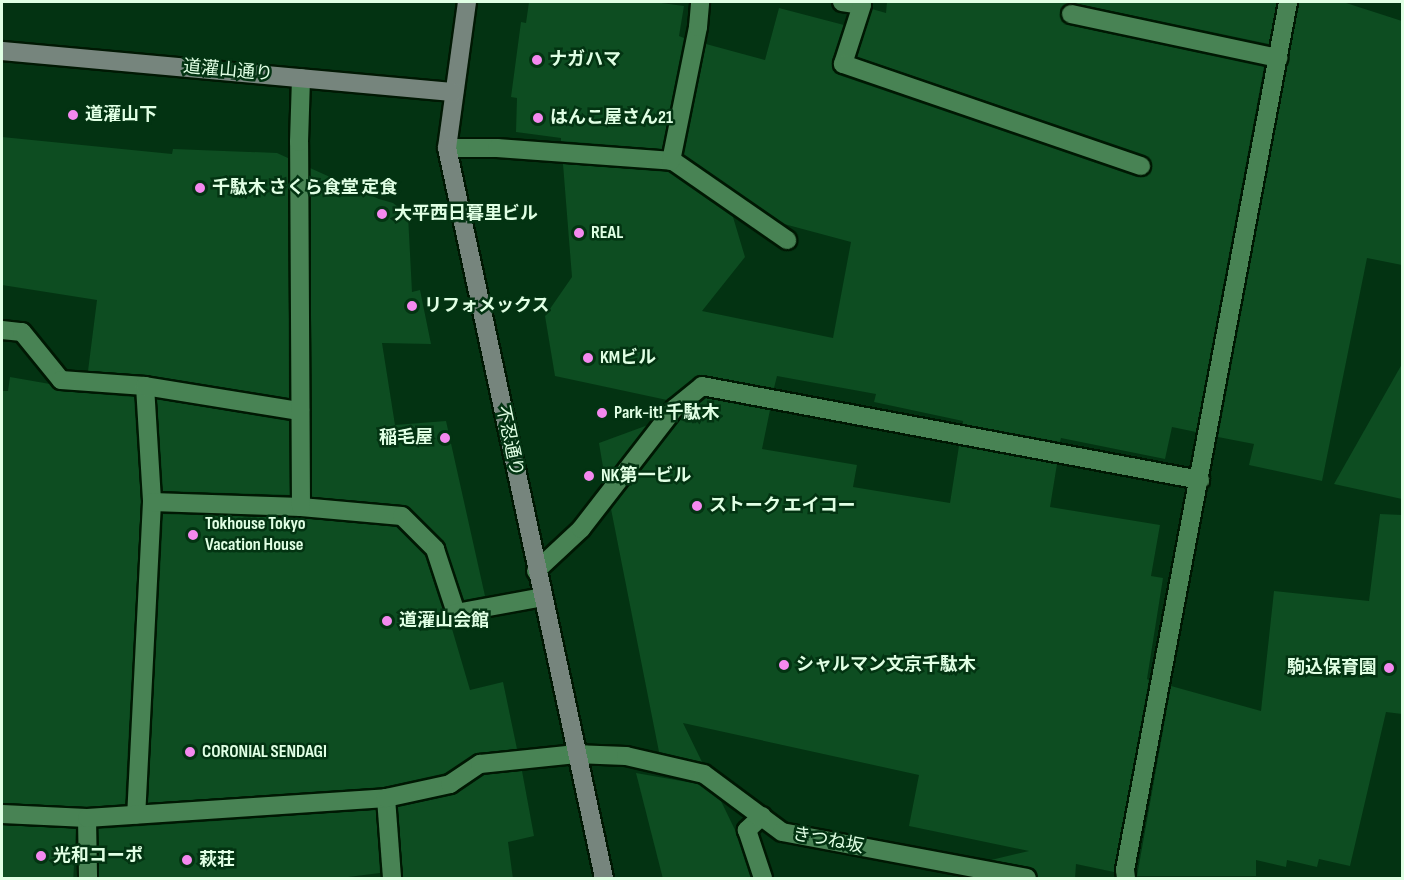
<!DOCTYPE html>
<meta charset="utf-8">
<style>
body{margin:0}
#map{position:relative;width:1404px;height:880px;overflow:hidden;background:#033312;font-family:"Sofia Sans Condensed","Noto Sans JP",sans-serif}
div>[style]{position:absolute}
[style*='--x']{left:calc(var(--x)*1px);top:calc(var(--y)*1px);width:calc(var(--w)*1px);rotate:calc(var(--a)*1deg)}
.building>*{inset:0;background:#0d4d21;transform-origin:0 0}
.roads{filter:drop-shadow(2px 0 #001803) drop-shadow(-2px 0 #001803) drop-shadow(0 2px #001803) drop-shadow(0 -2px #001803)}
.lane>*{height:18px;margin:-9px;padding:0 9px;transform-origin:9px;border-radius:9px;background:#488354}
.street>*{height:18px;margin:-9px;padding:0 9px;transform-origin:9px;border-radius:9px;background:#488354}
.secondary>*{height:18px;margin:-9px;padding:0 9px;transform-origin:9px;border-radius:9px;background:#76857d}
.dots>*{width:16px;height:16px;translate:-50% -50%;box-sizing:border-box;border:3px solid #033312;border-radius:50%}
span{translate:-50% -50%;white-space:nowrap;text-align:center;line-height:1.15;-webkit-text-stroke:5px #033312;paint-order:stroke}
.poi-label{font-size:18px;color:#e0ffe4;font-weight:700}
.left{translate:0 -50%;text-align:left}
.right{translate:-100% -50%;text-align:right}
.street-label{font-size:18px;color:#e0ffe4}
.frame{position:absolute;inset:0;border:3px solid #e0ffe4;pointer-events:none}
</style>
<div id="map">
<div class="building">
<i style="clip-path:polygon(529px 2px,654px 2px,684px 6px,679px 36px,684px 38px,662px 149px,561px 141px,561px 138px,516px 132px,517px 98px,511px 97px,521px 22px,526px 23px)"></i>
<i style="clip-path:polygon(887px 2px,1277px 2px,1269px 44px,1073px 3px,1067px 4px,1060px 11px,1061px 18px,1069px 25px,1264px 67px,1196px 432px,1172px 427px,1165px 459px,1061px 438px,1060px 442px,963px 424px,963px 421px,874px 402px,876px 394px,777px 376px,774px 388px,700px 375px,667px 400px,555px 376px,545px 316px,572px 277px,563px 164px,669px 172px,733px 217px,745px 257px,702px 311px,833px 338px,851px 242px,784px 224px,684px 155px,706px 44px,765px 60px,779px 8px,844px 25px,832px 61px,834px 71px,839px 75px,1137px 177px,1144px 177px,1151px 170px,1152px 163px,1145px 155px,857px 57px,872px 9px,886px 13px)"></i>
<i style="clip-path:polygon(1299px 2px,1343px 2px,1402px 21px,1402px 265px,1367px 258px,1322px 481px,1249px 465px,1254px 444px,1218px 437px)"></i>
<i style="clip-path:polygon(2px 137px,172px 154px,173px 149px,277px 153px,288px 158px,289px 398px,147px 375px,88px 371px,97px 300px,2px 285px)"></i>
<i style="clip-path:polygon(310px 168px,379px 199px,393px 203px,408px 215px,412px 292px,420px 290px,431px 344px,382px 343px,395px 425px,446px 421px,485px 596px,464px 600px,445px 545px,409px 508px,312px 497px)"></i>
<i style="clip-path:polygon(1402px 364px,1402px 499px,1334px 484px)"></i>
<i style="clip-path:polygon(10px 377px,50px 384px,60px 391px,134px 397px,141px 502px,125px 804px,87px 807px,2px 803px,2px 391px,8px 391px)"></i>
<i style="clip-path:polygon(705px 398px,770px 410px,762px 449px,857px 465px,853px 487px,950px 503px,959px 446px,1057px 464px,1050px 507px,1160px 525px,1151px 576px,1163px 578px,1147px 679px,1149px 680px,1114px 872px,1076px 864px,1075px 879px,1038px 879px,1035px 870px,1030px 867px,991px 860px,1029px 851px,909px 826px,919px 775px,683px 723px,702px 762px,659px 752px,611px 509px,683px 416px)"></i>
<i style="clip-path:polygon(157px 399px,289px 421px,290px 495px,163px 491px)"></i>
<i style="clip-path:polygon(648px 425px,605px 479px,599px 443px)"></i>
<i style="clip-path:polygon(163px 514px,300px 518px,397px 527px,425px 555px,445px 616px,450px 622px,470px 690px,503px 682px,517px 749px,478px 753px,446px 773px,384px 787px,148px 803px)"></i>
<i style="clip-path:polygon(1380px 514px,1402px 515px,1402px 714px,1386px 712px,1350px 866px,1319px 859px,1317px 867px,1287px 860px,1286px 867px,1256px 860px,1256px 876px,1137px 876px,1171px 686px,1261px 711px,1274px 591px,1369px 601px)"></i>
<i style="clip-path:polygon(522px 771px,534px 836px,508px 842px,513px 879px,403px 879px,398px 807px,453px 795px,484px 775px)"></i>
<i style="clip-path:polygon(636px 773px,699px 784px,721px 801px,736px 832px,751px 879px,663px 879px)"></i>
<i style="clip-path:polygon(376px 810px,380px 873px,332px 879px,99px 879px,98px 829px)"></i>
<i style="left:2px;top:825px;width:74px;height:54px;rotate:3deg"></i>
</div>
<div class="roads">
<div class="lane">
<i style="--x:842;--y:2;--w:20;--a:9"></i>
<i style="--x:862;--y:5;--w:62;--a:107.9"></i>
<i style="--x:843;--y:64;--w:315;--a:18.9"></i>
<i style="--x:1071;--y:14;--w:212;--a:12"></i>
<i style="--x:447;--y:148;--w:50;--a:0"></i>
<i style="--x:497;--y:148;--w:176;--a:4.2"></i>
<i style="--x:673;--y:161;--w:139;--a:34.7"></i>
<i style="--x:671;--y:161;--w:137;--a:-78.6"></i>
<i style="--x:698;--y:27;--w:25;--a:-85"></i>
<i style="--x:2;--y:330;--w:20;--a:6"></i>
<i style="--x:22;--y:332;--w:62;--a:50.9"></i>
<i style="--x:61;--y:380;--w:84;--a:4.1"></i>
<i style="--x:145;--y:386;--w:116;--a:86.5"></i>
<i style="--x:152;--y:502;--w:313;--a:92.9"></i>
<i style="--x:145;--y:386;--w:157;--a:9.2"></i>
<i style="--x:152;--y:502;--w:149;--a:1.9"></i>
<i style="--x:301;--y:507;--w:101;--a:5.1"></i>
<i style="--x:402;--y:516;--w:47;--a:45"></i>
<i style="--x:435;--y:549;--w:67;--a:71.8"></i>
<i style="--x:456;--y:613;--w:88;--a:-10.4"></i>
<i style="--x:301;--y:507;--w:365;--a:-90.3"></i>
<i style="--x:299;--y:142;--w:64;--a:-88.2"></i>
<i style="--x:386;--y:798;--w:80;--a:85.7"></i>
<i style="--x:762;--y:816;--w:21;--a:137"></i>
<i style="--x:747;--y:830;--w:51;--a:71.6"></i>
<i style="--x:87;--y:818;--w:60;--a:89"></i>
</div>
<div class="street">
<i style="--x:536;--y:571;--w:62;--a:-43"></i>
<i style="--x:581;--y:529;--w:153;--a:-52.2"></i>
<i style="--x:675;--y:408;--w:35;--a:-39"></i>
<i style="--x:702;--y:386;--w:507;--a:10.69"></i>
<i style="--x:2;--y:814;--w:85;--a:2.7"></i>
<i style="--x:87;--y:818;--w:300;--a:-3.8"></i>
<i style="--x:386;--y:798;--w:66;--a:-12.3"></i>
<i style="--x:450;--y:784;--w:36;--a:-34"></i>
<i style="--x:480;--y:764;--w:97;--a:-5.9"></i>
<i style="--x:576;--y:754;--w:50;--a:2.3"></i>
<i style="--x:626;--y:756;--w:80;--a:13"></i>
<i style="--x:704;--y:774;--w:97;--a:36.6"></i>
<i style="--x:782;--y:832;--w:249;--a:10.6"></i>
<i style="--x:1126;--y:878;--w:8;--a:-97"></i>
<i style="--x:1125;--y:870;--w:883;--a:-79.36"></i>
</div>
<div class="secondary">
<i style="--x:467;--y:2;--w:147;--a:97.8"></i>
<i style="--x:447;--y:148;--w:747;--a:77.86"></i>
<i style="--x:2;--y:51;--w:454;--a:5.2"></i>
</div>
</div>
<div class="dots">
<i style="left:537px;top:60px;background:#f489ef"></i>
<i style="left:73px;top:115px;background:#f489ef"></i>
<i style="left:538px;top:118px;background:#f489ef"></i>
<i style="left:200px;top:188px;background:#f489ef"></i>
<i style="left:382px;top:214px;background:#f489ef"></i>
<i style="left:579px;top:233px;background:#f489ef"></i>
<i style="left:412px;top:306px;background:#f489ef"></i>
<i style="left:588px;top:358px;background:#f489ef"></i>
<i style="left:602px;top:413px;background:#f489ef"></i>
<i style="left:445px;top:438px;background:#f489ef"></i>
<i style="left:589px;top:476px;background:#f489ef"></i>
<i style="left:697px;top:506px;background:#f489ef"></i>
<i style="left:193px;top:535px;background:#f489ef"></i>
<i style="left:387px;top:621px;background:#f489ef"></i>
<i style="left:784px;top:665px;background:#f489ef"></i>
<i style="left:1389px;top:668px;background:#f489ef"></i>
<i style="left:190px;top:752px;background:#f489ef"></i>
<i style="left:41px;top:856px;background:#f489ef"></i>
<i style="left:187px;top:860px;background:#f489ef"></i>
</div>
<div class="poi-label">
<span class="left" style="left:549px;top:60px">ナガハマ</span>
<span class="left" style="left:85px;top:115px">道灌山下</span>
<span class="left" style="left:550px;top:118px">はんこ屋さん21</span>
<span class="left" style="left:212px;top:188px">千駄木 さくら食堂 定食</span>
<span class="left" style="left:394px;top:214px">大平西日暮里ビル</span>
<span class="left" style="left:591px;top:233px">REAL</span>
<span class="left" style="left:424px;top:306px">リフォメックス</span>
<span class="left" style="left:600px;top:358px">KMビル</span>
<span class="left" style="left:614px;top:413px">Park-it! 千駄木</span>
<span class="right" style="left:433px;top:438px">稲毛屋</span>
<span class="left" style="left:601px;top:476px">NK第一ビル</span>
<span class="left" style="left:709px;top:506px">ストーク エイコー</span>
<span class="left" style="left:205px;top:535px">Tokhouse Tokyo<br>Vacation House</span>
<span class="left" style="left:399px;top:621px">道灌山会館</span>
<span class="left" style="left:796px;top:665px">シャルマン文京千駄木</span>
<span class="right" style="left:1377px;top:668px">駒込保育園</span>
<span class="left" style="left:202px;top:752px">CORONIAL SENDAGI</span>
<span class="left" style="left:53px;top:856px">光和コーポ</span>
<span class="left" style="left:199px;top:860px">萩荘</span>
</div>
<div class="street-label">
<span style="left:228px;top:71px;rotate:5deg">道灌山通り</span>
<span style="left:509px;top:441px;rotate:78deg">不忍通り</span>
<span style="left:828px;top:841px;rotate:11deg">きつね坂</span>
</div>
<div class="frame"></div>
</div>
